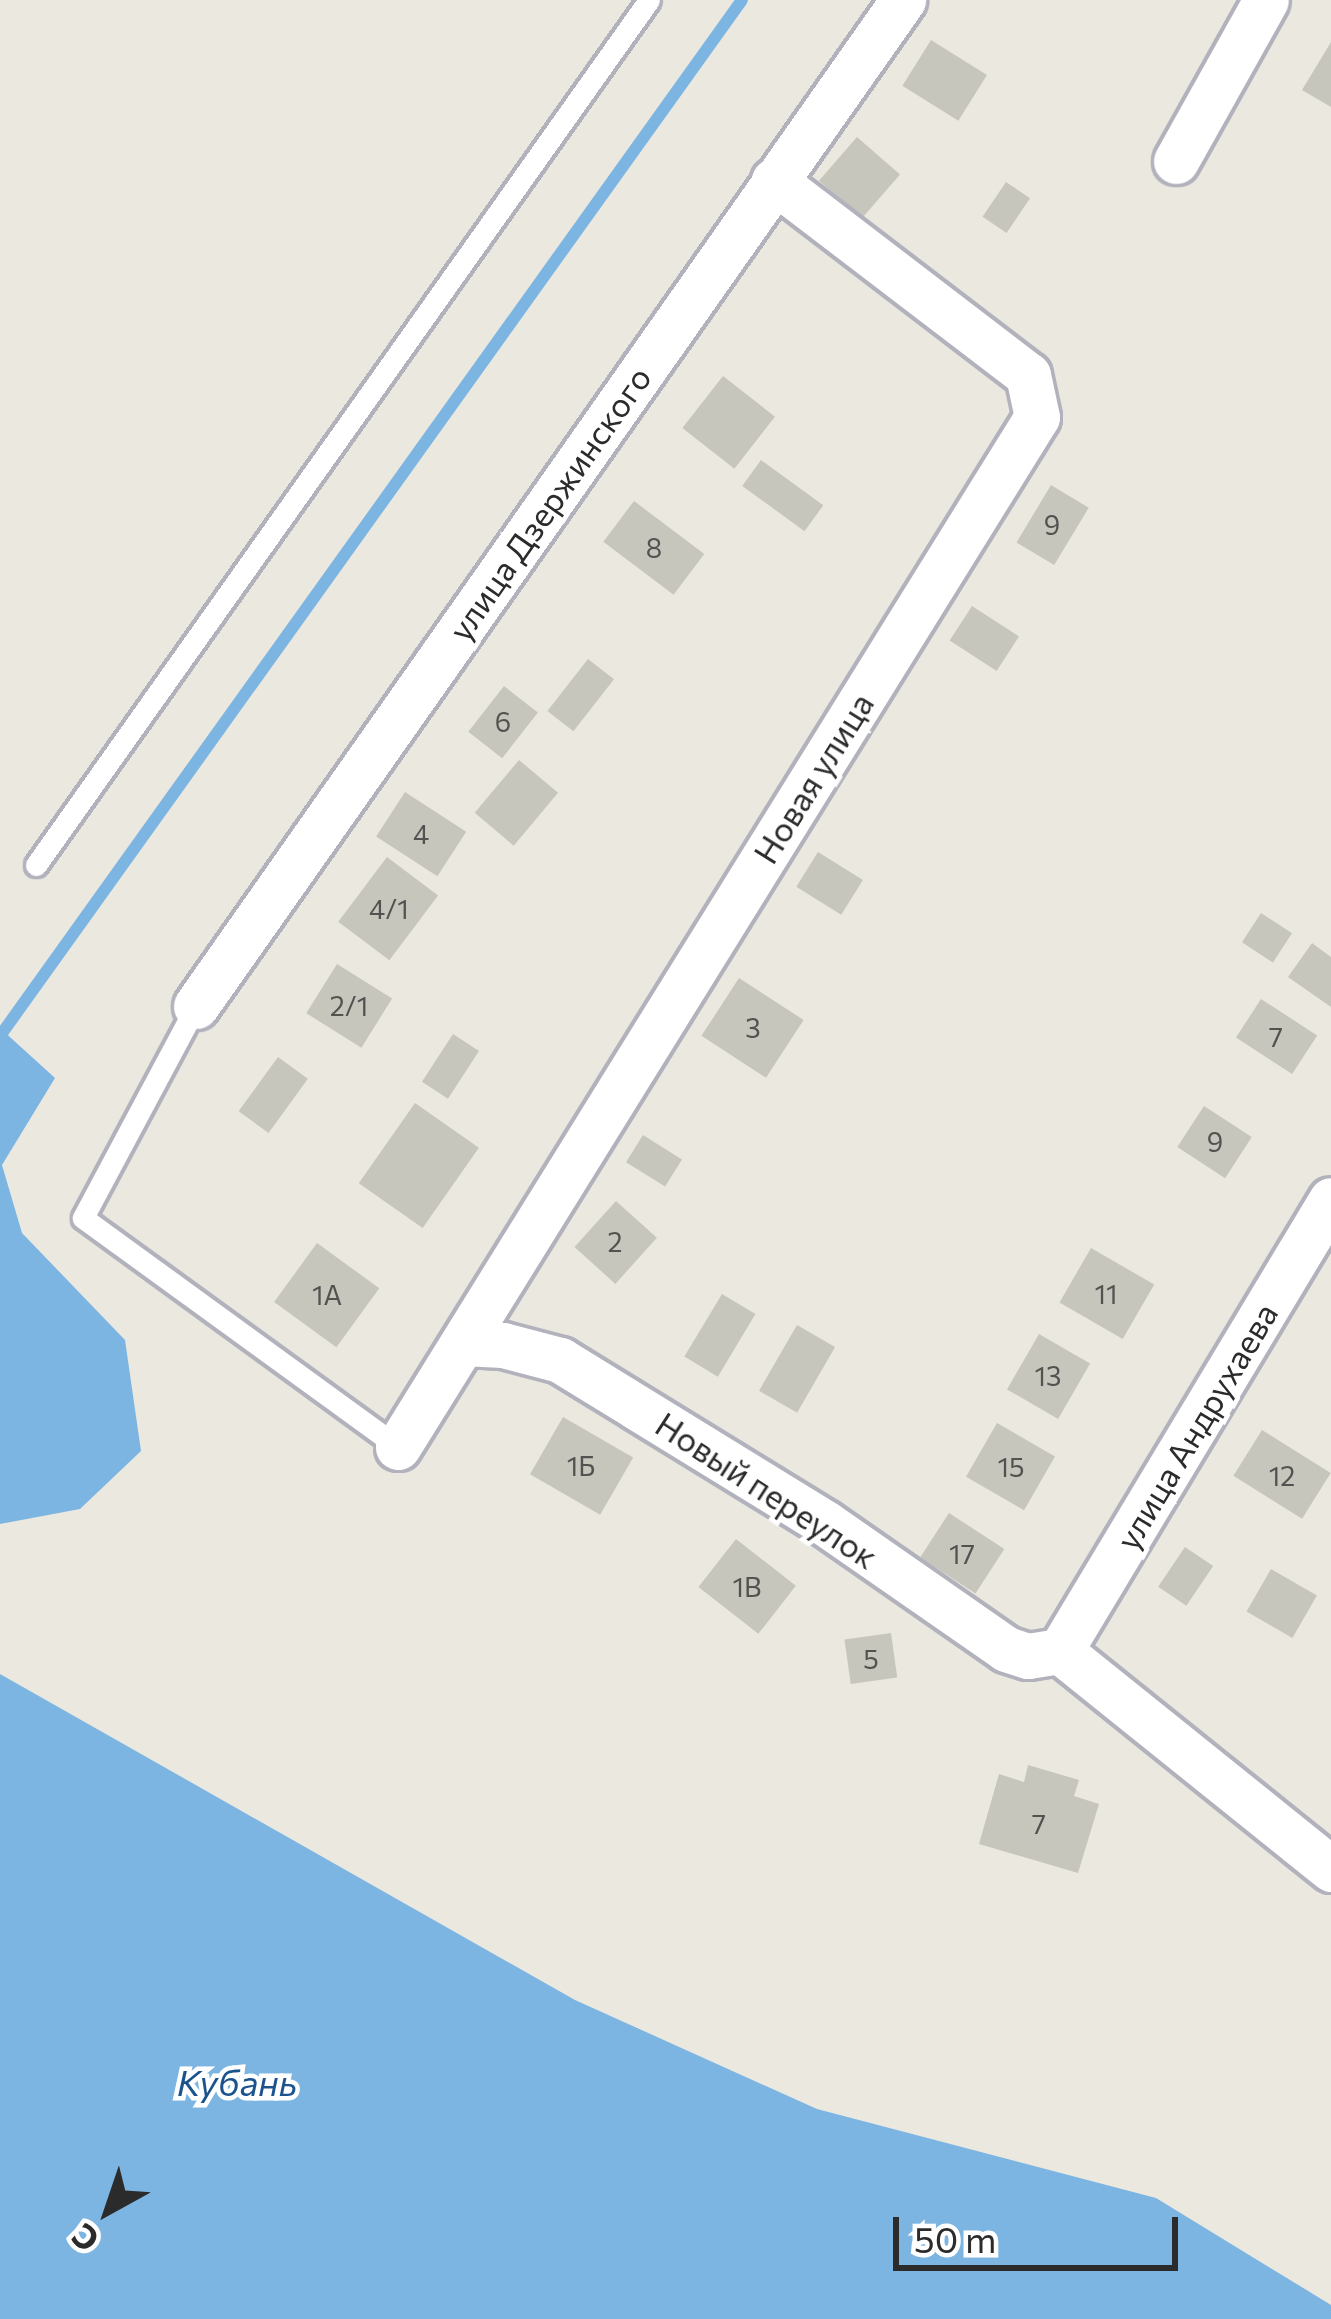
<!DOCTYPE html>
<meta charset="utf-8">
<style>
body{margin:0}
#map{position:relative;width:1331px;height:2319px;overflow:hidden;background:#ebe8df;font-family:Commissioner,sans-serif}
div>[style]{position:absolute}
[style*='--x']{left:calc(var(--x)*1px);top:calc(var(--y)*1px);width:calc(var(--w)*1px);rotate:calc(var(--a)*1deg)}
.water>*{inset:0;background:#7db5e2}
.stream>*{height:12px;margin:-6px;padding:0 6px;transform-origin:6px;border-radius:6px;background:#7db5e2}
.building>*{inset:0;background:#c7c6bd;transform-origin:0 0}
.roads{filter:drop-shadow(3px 0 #b2b2bd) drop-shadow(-3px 0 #b2b2bd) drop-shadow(0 3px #b2b2bd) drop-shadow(0 -3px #b2b2bd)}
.lane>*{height:21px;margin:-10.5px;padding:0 10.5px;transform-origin:10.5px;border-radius:10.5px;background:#fff}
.street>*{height:45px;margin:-22.5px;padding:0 22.5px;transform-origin:22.5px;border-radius:22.5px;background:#fff}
span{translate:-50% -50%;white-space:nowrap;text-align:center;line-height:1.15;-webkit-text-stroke:9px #fff;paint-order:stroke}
.number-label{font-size:27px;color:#525250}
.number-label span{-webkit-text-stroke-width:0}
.street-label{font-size:33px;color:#2b2b2b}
.water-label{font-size:36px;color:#1c538e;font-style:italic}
.north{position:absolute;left:48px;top:2151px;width:120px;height:120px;-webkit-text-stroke:9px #fff;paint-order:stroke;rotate:220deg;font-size:33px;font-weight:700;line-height:48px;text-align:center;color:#2b2b2b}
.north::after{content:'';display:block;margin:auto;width:42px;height:54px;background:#2b2b2b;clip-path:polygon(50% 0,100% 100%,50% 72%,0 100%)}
.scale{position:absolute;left:893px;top:2217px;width:285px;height:54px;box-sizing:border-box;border:6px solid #2b2b2b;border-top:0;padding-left:15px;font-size:36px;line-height:42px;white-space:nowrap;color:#2b2b2b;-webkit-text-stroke:9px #fff;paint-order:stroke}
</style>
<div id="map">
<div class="water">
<i style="clip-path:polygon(0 1028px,55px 1078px,2px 1165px,22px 1233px,125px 1340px,141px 1451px,80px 1509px,0 1524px)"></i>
<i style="clip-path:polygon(0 1674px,575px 2000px,817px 2109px,1156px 2198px,1331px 2305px,1331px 2319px,0 2319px)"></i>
</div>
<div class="stream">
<i style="--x:0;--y:1036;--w:1274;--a:-54.39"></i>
</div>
<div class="building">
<i style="left:931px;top:40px;width:66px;height:54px;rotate:32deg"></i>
<i style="clip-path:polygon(1331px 42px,1331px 107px,1302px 90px)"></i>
<i style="left:857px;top:137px;width:57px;height:58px;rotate:41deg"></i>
<i style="left:1006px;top:182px;width:29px;height:42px;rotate:34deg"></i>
<i style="left:723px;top:376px;width:66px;height:66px;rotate:38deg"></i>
<i style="left:761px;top:460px;width:77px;height:32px;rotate:36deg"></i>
<i style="left:1051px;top:485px;width:44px;height:67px;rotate:31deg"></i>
<i style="left:634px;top:501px;width:88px;height:51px;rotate:37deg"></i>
<i style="left:972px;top:606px;width:56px;height:41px;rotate:33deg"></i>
<i style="left:588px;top:659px;width:33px;height:66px;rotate:38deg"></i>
<i style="left:504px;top:686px;width:43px;height:58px;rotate:38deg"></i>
<i style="left:519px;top:760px;width:51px;height:69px;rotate:40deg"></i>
<i style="left:405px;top:792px;width:73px;height:53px;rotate:33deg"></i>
<i style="left:818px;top:852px;width:53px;height:41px;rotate:32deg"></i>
<i style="left:387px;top:857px;width:64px;height:81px;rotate:37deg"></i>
<i style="left:1261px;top:913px;width:37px;height:35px;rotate:33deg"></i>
<i style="clip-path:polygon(1312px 943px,1331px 957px,1331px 1007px,1288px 977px)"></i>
<i style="left:337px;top:964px;width:65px;height:58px;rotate:32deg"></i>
<i style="left:739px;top:978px;width:77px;height:69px;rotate:33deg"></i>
<i style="left:1261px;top:999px;width:67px;height:46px;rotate:33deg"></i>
<i style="left:453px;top:1034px;width:31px;height:57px;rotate:33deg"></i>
<i style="left:278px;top:1057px;width:37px;height:67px;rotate:36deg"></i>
<i style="left:415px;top:1103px;width:78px;height:98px;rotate:35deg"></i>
<i style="left:1204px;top:1106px;width:57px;height:49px;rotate:33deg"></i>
<i style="left:643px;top:1135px;width:46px;height:32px;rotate:32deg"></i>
<i style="left:616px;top:1201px;width:55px;height:62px;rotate:42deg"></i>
<i style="left:317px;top:1243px;width:77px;height:73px;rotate:36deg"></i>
<i style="left:1091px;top:1248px;width:73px;height:63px;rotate:30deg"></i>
<i style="left:722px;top:1294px;width:39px;height:73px;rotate:31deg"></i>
<i style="left:797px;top:1325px;width:44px;height:76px;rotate:30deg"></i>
<i style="left:1039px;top:1334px;width:59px;height:64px;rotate:30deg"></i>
<i style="left:563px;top:1417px;width:81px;height:66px;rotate:30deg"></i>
<i style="left:997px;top:1423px;width:67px;height:62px;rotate:30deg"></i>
<i style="left:1262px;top:1430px;width:81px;height:54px;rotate:32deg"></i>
<i style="left:949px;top:1513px;width:66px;height:53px;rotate:33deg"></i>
<i style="left:736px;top:1539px;width:76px;height:61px;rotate:38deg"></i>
<i style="left:1185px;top:1547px;width:34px;height:48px;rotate:34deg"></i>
<i style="left:1271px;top:1569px;width:53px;height:49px;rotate:30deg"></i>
<i style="left:891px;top:1633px;width:45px;height:47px;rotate:82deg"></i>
<i style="clip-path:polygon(1028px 1765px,1079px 1780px,1074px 1796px,1099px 1804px,1078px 1873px,979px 1844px,999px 1774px,1024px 1782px)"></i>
</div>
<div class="roads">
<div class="lane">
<i style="--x:36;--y:865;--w:1060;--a:-54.68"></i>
<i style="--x:196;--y:1006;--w:240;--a:118.1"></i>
<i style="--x:83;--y:1218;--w:389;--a:36"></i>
</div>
<div class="street">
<i style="--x:1176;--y:161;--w:184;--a:-60.8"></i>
<i style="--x:196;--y:1006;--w:1230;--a:-54.9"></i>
<i style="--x:463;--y:1343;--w:40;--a:2.9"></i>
<i style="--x:503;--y:1345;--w:59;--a:14.7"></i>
<i style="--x:560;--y:1360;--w:311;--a:31.6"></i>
<i style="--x:825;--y:1523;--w:221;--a:34.8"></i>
<i style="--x:1006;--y:1649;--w:23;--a:18"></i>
<i style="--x:1028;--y:1656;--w:32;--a:-9"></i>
<i style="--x:398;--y:1447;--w:1212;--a:-58.19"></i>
<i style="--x:1037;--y:417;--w:43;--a:-102.1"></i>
<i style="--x:1028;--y:375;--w:320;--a:-142.6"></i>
<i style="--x:1060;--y:1651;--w:526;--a:-59"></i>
<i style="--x:1060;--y:1651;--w:348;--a:38.8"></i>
</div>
</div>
<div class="number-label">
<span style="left:1052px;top:525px">9</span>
<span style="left:654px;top:548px">8</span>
<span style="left:503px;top:722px">6</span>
<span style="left:421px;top:834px">4</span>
<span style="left:389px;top:909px">4/1</span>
<span style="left:349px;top:1006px">2/1</span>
<span style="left:753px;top:1028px">3</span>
<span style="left:1276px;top:1037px">7</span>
<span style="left:1215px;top:1142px">9</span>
<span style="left:615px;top:1242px">2</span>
<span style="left:1106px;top:1294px">11</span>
<span style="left:327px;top:1295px">1А</span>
<span style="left:1048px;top:1376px">13</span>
<span style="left:581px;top:1466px">1Б</span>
<span style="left:1011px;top:1467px">15</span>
<span style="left:1282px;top:1476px">12</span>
<span style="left:962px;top:1554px">17</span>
<span style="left:747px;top:1587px">1В</span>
<span style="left:871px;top:1659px">5</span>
<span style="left:1039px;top:1824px">7</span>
</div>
<div class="street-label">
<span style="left:549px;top:503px;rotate:-55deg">улица Дзержинского</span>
<span style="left:813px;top:778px;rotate:-58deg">Новая улица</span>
<span style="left:1196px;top:1426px;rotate:-59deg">улица Андрухаева</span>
<span style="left:767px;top:1490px;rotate:33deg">Новый переулок</span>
</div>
<div class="water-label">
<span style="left:237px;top:2082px">Кубань</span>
</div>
<div class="north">С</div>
<div class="scale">50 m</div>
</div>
